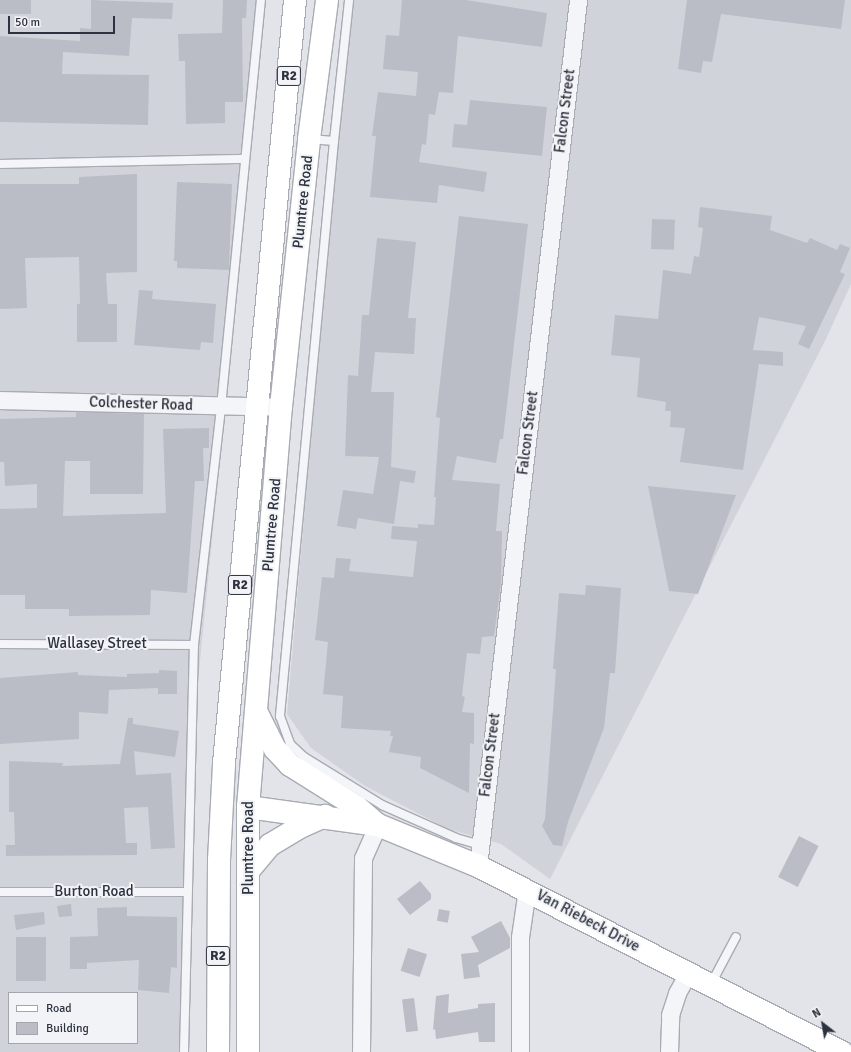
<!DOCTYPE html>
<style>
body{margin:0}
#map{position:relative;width:851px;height:1052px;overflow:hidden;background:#e2e4e9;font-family:Signika,sans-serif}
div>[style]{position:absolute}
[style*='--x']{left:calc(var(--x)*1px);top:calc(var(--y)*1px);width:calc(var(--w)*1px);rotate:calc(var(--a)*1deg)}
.built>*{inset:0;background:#d1d3da}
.building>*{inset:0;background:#babdc5;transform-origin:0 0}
.roads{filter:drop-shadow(1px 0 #a8abb3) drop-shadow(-1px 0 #a8abb3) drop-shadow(0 1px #a8abb3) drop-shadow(0 -1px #a8abb3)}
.lane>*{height:8px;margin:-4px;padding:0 4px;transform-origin:4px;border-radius:4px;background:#f4f5f8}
.street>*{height:17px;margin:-8.5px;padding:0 8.5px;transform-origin:8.5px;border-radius:8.5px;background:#f4f5f8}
.secondary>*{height:22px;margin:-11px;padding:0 11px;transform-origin:11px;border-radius:11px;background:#fff}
.highway>*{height:22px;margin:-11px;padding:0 11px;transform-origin:11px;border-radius:11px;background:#fff}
span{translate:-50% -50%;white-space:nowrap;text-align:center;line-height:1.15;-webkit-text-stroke:4px #f2f3f6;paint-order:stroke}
.shield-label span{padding:1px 3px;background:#f2f3f6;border:1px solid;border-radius:3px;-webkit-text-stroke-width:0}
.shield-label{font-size:14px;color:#2c323f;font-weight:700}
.street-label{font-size:15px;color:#2c323f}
.legend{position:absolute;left:8px;top:992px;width:130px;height:52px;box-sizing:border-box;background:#f2f3f6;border:1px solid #a3a6ad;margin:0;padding:5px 7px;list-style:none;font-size:12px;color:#2c323f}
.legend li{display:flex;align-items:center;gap:8px;height:20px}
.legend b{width:20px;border:1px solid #a3a6ad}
.north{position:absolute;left:803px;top:1004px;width:40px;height:40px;-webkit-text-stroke:3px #f2f3f6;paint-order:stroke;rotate:329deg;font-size:11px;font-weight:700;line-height:16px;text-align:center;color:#2c323f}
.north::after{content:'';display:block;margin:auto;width:14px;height:18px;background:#2c323f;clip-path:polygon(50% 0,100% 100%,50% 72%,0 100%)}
.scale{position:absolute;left:8px;top:16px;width:107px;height:18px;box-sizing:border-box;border:2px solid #2c323f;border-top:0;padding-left:5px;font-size:12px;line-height:14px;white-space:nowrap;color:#2c323f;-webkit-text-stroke:3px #f2f3f6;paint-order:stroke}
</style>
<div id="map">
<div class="built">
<i style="clip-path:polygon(evenodd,0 0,266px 0,193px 731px,183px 1052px,0 1052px,0 0,9px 993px,137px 993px,137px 1043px,9px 1043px,9px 993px)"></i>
<i style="clip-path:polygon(349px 0,851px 0,851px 284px,826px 339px,550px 879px,501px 844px,448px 829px,365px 786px,311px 748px,287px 714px)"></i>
</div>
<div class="building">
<i style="left:0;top:0;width:31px;height:14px"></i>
<i style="clip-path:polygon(91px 0,173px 3px,172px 19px,132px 18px,129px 56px,63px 52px,62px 74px,149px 75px,148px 125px,0 122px,0 36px,80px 41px,80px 28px,91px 29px)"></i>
<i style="clip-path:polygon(223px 0,247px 0,246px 18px,242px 18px,243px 102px,225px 102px,225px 123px,186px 124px,185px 61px,179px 61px,178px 34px,222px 33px)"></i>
<i style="clip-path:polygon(402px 0,466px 0,547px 13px,542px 47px,458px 36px,453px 93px,439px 92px,435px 115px,429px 114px,426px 145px,422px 144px,419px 162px,487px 172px,484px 192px,439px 185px,437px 203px,370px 197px,376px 136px,372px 136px,378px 92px,416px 96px,418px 72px,383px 69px,386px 35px,399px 36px)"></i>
<i style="clip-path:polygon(687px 0,845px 0,841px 29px,721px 14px,712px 62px,703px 61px,701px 73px,678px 69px)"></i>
<i style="clip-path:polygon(470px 100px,547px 107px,542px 156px,452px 147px,454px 124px,467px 125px)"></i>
<i style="clip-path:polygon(137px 174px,137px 272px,106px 273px,108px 304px,117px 304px,117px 342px,77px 342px,77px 304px,80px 304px,79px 257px,25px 258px,27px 308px,0 309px,0 184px,79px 184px,79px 177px)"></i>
<i style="clip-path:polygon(177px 182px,232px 184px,229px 270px,177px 268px,177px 261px,174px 261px)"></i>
<i style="clip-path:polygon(700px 207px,772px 216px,770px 230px,807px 243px,810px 238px,837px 250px,840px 244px,850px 248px,840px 272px,845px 274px,809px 349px,798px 344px,806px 326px,759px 317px,753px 350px,783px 352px,783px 366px,759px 364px,743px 470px,680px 462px,685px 428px,670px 427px,671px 411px,665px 411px,666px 402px,637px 397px,640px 358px,611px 355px,615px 315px,658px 319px,663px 270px,691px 274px,694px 256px,699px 257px,703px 228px,698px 227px)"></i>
<i style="clip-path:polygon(459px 216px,528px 224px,503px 439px,500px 439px,496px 463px,457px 456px,452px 480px,500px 484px,496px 531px,502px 531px,501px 583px,494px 636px,482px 637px,480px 654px,467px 653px,462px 696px,465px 697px,462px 712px,474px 713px,474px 744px,470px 743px,469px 793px,420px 768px,421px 757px,389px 752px,393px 736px,390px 736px,391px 731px,341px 728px,343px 696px,323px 694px,328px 642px,315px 640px,322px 577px,334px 578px,336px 558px,351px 559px,349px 571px,413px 577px,417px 541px,391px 539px,392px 526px,418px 528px,418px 524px,434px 525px,436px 497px,434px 497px,440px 418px,436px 417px)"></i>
<i style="left:652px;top:219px;width:23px;height:30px;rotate:2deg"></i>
<i style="clip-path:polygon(377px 238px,416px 242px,408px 318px,416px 318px,414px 354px,375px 352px,371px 392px,394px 392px,391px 467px,416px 471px,414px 483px,400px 481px,394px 524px,358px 518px,356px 529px,337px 526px,343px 490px,373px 494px,379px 457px,345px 456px,348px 375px,358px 376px,362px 315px,369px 315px)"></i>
<i style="clip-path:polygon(139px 290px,153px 291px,152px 299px,216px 304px,213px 343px,201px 342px,200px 350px,134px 345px)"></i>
<i style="clip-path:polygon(76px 412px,144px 414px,143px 494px,90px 494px,90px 461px,65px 461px,63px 516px,166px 513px,163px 429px,209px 428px,209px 448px,203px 448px,204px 481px,195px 481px,187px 593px,151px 590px,150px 615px,69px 616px,69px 609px,25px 609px,25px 595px,0 595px,0 509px,37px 508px,37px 484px,5px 486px,4px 462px,0 462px,0 419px,76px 417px)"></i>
<i style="clip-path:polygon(648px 486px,736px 495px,698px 594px,669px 591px)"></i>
<i style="clip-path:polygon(586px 585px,621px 588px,615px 673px,610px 673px,604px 728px,568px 822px,562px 846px,553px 845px,542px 826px,545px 819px,556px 669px,553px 669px,559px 593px,585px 595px)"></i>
<i style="clip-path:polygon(159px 670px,177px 671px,177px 694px,158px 694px,158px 688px,109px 690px,108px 714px,79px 712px,79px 739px,0 744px,0 678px,78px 672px,78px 675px,127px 677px,127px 674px,159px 673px)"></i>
<i style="clip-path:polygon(128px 718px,133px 718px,133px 724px,179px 731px,175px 757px,134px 751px,136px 775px,171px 773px,175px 848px,151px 849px,148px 807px,124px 808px,126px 843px,137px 843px,137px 855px,6px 856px,6px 845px,15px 845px,14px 812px,9px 812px,9px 761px,63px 763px,62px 766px,120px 764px)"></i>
<i style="left:799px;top:836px;width:22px;height:46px;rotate:27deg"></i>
<i style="clip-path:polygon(420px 881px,431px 894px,431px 899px,410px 915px,397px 899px)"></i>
<i style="clip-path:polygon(71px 904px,72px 916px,59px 917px,57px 906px)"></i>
<i style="clip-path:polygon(127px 907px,127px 916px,177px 917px,177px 968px,171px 967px,169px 993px,138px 990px,139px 960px,87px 963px,87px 969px,70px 969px,70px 937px,98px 936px,97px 908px)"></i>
<i style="left:439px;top:909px;width:11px;height:12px;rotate:10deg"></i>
<i style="clip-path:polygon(44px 912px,45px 924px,16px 930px,14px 915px)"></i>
<i style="clip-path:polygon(501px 921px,510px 938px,510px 948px,478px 965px,480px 977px,464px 979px,461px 954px,479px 952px,471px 937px)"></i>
<i style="left:16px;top:937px;width:30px;height:44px"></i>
<i style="left:408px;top:948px;width:20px;height:24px;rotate:18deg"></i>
<i style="clip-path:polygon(449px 994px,448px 1013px,478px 1008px,478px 1004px,495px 1003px,495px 1042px,479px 1042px,478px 1032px,436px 1039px,435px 1029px,433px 1030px,436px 996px)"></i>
<i style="left:414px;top:998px;width:33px;height:12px;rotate:83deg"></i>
</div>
<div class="roads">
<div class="lane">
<i style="--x:310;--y:139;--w:24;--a:5"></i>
<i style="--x:334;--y:141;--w:578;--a:95.37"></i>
<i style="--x:280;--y:716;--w:30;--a:70"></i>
<i style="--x:290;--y:744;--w:19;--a:43"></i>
<i style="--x:304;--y:757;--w:92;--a:31.6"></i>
<i style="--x:382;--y:805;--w:81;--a:24"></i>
<i style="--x:456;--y:838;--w:25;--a:16"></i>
<i style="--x:334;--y:141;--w:142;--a:-83.9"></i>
<i style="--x:0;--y:164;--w:245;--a:-1.2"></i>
<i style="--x:0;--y:644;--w:194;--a:0.3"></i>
<i style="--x:0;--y:892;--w:187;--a:0"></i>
<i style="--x:711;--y:984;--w:53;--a:-62"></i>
<i style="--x:184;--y:1052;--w:407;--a:-88.6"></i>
<i style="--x:194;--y:645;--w:240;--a:-83.5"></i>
<i style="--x:221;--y:407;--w:409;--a:-84.4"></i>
</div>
<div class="street">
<i style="--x:0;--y:400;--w:281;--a:1.4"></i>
<i style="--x:478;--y:866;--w:872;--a:-83.41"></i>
<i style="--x:361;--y:1052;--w:194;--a:-89.4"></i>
<i style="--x:363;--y:858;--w:36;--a:-66"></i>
<i style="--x:520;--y:1052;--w:115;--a:-90"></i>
<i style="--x:520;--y:937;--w:49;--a:-81.7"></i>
<i style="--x:669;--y:1052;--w:37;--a:-88"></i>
<i style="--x:670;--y:1015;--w:23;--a:-72"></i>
<i style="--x:677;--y:993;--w:23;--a:-61"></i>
</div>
<div class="secondary">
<i style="--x:248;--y:807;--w:131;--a:7.9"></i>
<i style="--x:378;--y:825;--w:108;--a:22.3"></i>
<i style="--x:478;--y:866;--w:409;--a:27.1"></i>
</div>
<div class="highway">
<i style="--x:256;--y:711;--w:42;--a:63.4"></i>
<i style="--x:275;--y:749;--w:22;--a:47"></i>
<i style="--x:290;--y:765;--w:79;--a:32.1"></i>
<i style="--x:357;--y:807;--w:28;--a:41"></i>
<i style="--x:249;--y:870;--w:33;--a:-50"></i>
<i style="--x:270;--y:845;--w:33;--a:-31"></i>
<i style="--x:298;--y:828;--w:30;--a:-24"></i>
<i style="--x:218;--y:1052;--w:192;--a:-89.7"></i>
<i style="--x:219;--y:860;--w:97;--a:-87"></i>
<i style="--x:224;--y:763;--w:766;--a:-84.68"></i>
<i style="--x:248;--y:1052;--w:245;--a:-90"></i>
<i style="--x:248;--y:807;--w:401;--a:-85.3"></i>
<i style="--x:281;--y:407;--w:269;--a:-84"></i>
<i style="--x:309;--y:139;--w:140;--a:-82.6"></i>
</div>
</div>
<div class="shield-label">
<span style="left:289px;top:76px">R2</span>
<span style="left:240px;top:585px">R2</span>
<span style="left:218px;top:956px">R2</span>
</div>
<div class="street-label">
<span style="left:565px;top:111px;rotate:-83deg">Falcon Street</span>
<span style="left:303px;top:202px;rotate:-84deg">Plumtree Road</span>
<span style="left:141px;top:404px;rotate:2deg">Colchester Road</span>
<span style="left:528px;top:433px;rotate:-83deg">Falcon Street</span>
<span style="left:272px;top:525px;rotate:-85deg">Plumtree Road</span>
<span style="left:97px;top:644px">Wallasey Street</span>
<span style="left:490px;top:755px;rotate:-83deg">Falcon Street</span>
<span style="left:249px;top:848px;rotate:-90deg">Plumtree Road</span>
<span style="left:94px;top:892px">Burton Road</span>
<span style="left:588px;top:921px;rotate:28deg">Van Riebeck Drive</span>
</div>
<ul class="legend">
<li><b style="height:5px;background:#fff"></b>Road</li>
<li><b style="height:11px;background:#babdc5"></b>Building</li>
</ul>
<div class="north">N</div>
<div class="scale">50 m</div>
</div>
